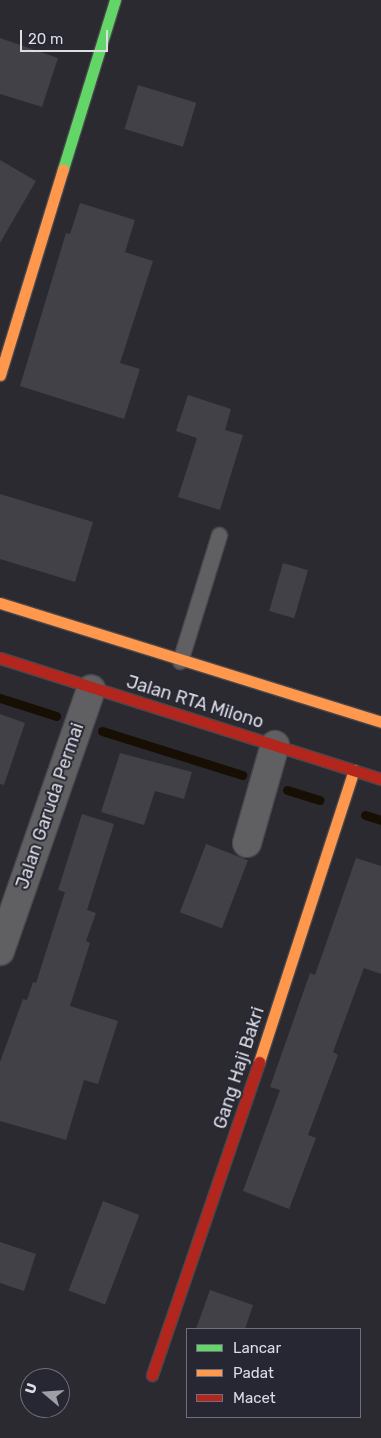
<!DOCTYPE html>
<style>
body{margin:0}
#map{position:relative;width:381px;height:1438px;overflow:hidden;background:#2a2a30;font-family:Rubik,sans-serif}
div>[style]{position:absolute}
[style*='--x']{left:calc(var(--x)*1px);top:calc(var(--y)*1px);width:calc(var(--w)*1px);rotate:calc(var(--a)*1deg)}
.stream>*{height:9px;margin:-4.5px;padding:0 4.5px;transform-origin:4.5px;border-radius:4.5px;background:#180f04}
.building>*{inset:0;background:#414147;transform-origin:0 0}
.roads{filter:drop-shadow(1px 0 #47474c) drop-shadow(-1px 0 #47474c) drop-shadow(0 1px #47474c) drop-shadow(0 -1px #47474c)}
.lane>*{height:15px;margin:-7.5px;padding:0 7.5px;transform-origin:7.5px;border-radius:7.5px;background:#606063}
.street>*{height:28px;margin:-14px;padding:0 14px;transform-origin:14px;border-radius:14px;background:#606063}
.fast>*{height:11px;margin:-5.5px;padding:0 5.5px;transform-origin:5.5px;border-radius:5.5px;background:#63d668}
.slow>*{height:11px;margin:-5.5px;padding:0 5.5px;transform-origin:5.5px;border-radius:5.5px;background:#ff974d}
.jam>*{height:11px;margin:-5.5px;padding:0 5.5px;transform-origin:5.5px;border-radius:5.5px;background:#b3261e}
span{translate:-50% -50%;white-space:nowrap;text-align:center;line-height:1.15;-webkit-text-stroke:4px #272733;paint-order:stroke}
.street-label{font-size:18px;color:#dddde5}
.legend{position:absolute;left:186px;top:1328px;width:175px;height:90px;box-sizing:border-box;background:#272733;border:1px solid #70707a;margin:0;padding:6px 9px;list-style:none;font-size:15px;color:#dddde5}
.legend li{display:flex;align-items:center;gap:10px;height:25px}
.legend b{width:25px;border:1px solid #70707a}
.north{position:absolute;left:20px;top:1368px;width:50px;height:50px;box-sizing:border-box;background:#272733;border:1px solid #70707a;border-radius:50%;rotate:288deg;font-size:14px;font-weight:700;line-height:20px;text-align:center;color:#dddde5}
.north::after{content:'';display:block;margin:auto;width:18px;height:22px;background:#9e9ea6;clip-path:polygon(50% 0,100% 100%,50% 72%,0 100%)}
.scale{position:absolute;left:20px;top:30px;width:88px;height:22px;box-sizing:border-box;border:2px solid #dddde5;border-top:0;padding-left:6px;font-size:15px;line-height:18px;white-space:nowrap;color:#dddde5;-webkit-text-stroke:4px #272733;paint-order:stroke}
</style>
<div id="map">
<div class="stream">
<i style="--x:0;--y:698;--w:59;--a:17.8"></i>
<i style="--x:102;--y:731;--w:147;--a:17.4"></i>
<i style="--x:287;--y:790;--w:34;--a:17"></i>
<i style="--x:365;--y:815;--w:17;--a:17"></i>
</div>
<div class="building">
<i style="clip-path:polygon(0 38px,58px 58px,42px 107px,0 94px)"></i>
<i style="left:138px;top:85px;width:61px;height:46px;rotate:17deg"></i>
<i style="clip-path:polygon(0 160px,36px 181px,0 243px)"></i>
<i style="clip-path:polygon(80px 203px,135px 220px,125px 252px,153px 261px,120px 363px,140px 369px,124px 419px,20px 386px,66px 233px,70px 234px)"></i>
<i style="clip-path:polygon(188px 395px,231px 409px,225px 430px,243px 435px,220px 510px,178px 497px,197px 438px,176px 431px)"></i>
<i style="clip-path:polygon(0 494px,93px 522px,75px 582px,0 559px)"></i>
<i style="left:283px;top:563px;width:26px;height:50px;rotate:16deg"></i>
<i style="clip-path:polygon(0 714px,25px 723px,4px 785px,0 784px)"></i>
<i style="clip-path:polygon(120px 753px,192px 772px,184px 799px,155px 791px,144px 825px,101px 812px)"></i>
<i style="clip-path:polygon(82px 814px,114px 824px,87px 910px,96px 913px,86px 941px,90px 943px,70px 1006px,118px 1021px,98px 1084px,84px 1080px,66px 1140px,0 1121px,0 1062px,23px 999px,27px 1000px,33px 982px,36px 983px,65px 892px,58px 890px)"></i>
<i style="left:206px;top:844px;width:45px;height:73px;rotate:21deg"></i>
<i style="clip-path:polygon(356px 858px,381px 866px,381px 974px,364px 968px,333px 1052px,338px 1055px,308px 1135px,316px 1138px,289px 1209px,243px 1191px,280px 1090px,270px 1087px,310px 973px,315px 975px)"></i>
<i style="left:103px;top:1201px;width:39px;height:96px;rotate:21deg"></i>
<i style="clip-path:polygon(0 1242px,36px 1254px,24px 1291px,0 1283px)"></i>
<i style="clip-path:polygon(210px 1290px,253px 1305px,245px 1329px,196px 1329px)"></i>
</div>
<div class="roads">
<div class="lane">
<i style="--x:180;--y:661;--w:132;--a:-72.8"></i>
</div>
<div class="street">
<i style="--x:247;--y:843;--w:102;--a:-74.1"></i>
<i style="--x:0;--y:951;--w:277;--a:-70.8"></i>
</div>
<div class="fast">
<i style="--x:63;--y:169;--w:177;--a:-72.9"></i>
</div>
<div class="slow">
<i style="--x:0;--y:375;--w:215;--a:-73"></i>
<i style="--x:0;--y:603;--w:399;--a:17.3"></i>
<i style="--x:259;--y:1062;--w:307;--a:-72"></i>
</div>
<div class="jam">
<i style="--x:0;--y:658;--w:400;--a:17.6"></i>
<i style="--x:152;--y:1375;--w:331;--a:-71.1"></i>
</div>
</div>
<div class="street-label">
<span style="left:195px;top:702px;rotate:17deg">Jalan RTA Milono</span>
<span style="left:50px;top:806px;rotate:-71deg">Jalan Garuda Permai</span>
<span style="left:239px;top:1068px;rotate:-72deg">Gang Haji Bakri</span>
</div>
<ul class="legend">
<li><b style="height:6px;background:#63d668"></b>Lancar</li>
<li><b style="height:6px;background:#ff974d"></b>Padat</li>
<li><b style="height:6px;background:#b3261e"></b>Macet</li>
</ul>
<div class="north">U</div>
<div class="scale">20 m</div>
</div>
